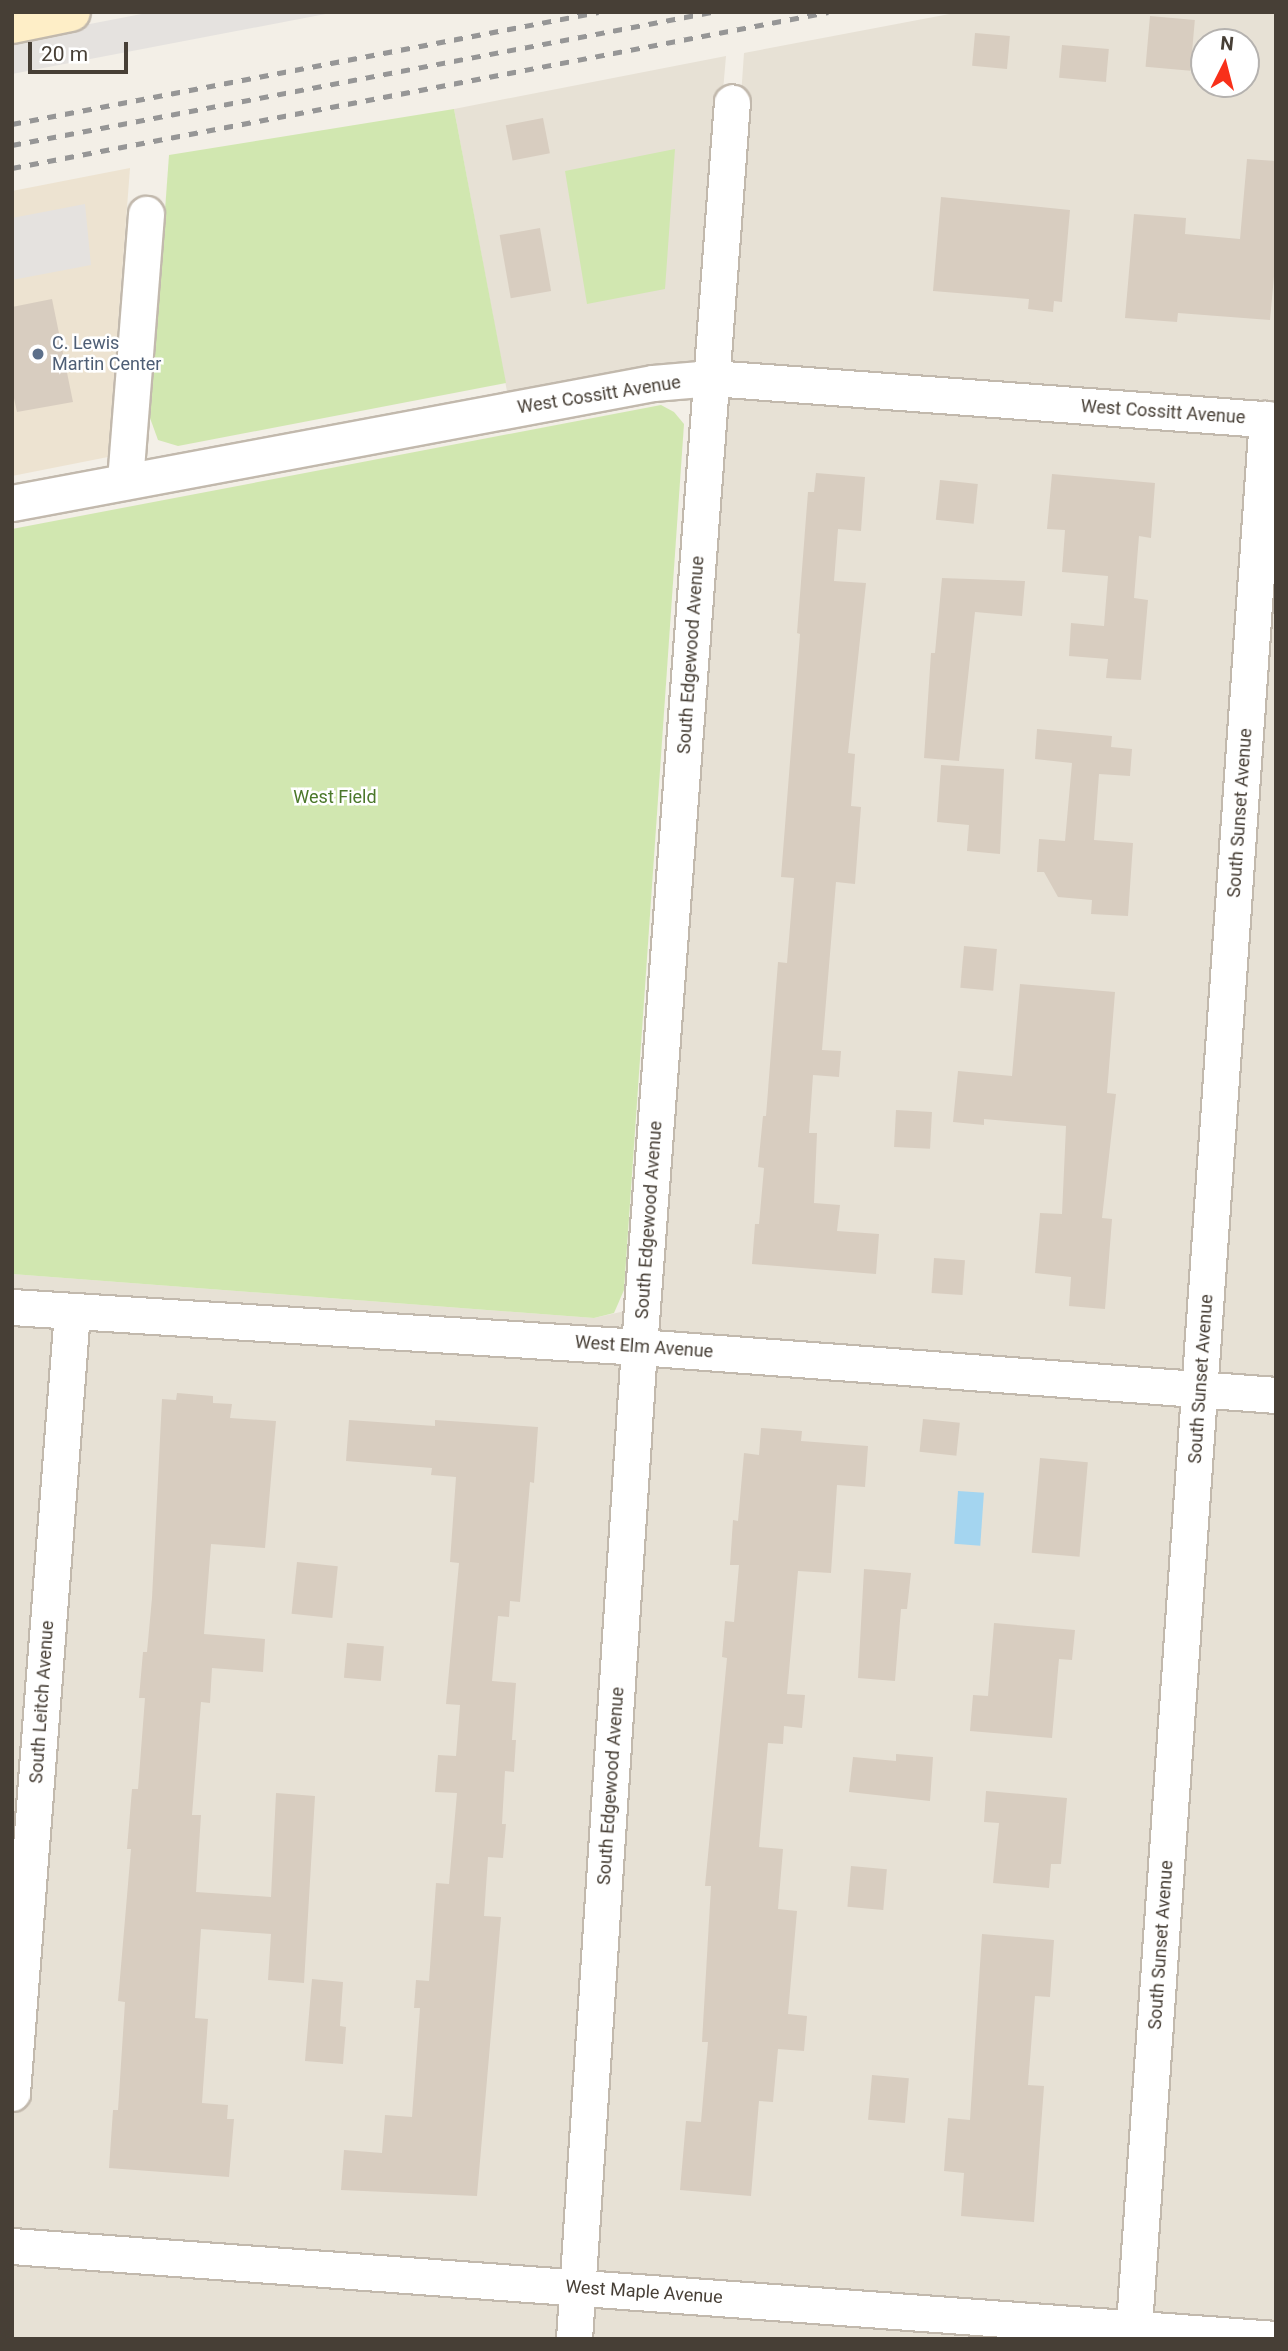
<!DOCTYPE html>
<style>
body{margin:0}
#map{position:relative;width:1288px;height:2351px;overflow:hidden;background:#f3efe7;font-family:Roboto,sans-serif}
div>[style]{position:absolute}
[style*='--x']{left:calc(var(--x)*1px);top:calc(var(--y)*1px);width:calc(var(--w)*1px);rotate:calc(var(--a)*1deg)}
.residential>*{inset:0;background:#e7e1d5}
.education>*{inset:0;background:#ede3d1}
.green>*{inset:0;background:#d1e7b0}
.parking>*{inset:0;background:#e5e2df}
.water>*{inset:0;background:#a4d5f0;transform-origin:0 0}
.building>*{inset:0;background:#d8cdc0;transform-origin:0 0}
.roads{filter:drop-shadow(2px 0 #c2b9ad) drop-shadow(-2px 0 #c2b9ad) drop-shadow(0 2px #c2b9ad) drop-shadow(0 -2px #c2b9ad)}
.street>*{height:35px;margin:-17.5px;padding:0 17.5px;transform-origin:17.5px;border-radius:17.5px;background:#fff}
.secondary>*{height:38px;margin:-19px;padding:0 19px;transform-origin:19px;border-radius:19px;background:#feeec7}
.rail>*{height:5px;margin-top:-2.5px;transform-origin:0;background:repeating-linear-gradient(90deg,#969696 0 9px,transparent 0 18px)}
.dots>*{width:19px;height:19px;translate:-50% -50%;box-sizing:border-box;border:4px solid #fff;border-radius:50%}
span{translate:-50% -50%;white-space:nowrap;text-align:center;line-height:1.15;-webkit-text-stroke:5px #fff;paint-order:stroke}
.service-label{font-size:18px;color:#4e5e75}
.left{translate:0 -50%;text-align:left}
.street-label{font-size:18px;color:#473f36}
.park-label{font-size:18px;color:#4b782a}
.frame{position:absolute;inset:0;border:14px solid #473f36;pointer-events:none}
.north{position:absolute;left:1190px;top:28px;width:70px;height:70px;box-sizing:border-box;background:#fff;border:2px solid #b5b2af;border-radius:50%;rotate:6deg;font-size:19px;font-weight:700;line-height:28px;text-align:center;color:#473f36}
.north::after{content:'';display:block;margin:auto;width:24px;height:32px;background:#f8301a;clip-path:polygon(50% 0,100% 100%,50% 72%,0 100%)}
.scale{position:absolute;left:28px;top:42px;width:100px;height:32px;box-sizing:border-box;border:4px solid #473f36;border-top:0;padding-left:9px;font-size:21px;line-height:24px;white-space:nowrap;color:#473f36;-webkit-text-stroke:5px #fff;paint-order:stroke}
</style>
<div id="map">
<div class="residential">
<i style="clip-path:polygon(evenodd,960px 12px,1276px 12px,1276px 2339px,585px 2339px,744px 53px,960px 12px,1204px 42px,1246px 42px,1246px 84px,1204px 84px,1204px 42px)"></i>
<i style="clip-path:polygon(726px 56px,699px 370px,509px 402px,454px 109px)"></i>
<i style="clip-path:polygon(12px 1274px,594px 1318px,634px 1309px,560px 2339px,12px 2339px)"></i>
</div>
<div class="education">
<i style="clip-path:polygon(130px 168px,108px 457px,12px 476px,12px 191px)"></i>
</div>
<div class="green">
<i style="clip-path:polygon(454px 109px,506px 383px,178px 446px,158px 440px,150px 418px,169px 155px)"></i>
<i style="clip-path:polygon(675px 149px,665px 289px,587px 304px,565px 171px)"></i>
<i style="clip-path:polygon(661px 405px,674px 412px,684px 424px,624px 1290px,614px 1313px,594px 1318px,12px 1274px,12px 529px)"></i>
</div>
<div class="parking">
<i style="clip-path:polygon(152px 12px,336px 12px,12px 74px,12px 39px)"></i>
<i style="clip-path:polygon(85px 204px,91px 265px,12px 280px,12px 218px)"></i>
</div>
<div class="water">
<i style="left:958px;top:1491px;width:26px;height:53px;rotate:4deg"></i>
</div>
<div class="building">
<i style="left:1150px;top:16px;width:45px;height:51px;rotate:5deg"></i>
<i style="left:975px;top:33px;width:35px;height:33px;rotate:5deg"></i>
<i style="left:1062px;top:45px;width:47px;height:33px;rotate:5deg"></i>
<i style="left:543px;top:118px;width:36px;height:38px;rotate:79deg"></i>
<i style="clip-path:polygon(1247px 159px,1276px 161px,1276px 254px,1270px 320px,1178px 313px,1177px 322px,1125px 318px,1134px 214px,1186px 218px,1185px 234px,1240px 239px)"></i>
<i style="clip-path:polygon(941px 197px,1070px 210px,1062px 302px,1054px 301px,1053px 312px,1028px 309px,1029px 299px,933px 291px)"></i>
<i style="left:540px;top:228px;width:64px;height:41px;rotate:80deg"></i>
<i style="clip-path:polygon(52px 299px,73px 402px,17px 412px,12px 389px,12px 307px)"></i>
<i style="clip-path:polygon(816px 473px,865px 477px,861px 531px,838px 529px,834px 581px,866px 583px,848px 753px,855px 754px,851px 806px,861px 807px,855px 884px,836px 882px,822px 1050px,841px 1051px,839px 1077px,813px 1075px,809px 1133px,817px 1133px,814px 1203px,840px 1205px,837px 1231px,879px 1234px,876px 1274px,752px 1264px,755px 1224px,759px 1224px,764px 1168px,758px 1167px,763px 1116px,766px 1116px,778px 962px,787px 963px,794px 878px,781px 877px,800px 634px,797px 633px,808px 492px,814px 492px)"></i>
<i style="clip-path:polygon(1052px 474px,1155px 483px,1151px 538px,1139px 536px,1134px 598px,1148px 600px,1141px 680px,1106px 678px,1108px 659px,1069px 656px,1071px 623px,1104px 626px,1108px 576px,1062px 572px,1065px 530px,1047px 529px)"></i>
<i style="left:940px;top:480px;width:38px;height:40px;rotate:6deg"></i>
<i style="clip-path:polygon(942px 578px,1025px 581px,1022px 616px,975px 612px,959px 761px,924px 758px,931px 653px,935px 653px)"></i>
<i style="clip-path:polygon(1037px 729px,1112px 736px,1111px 747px,1132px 749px,1130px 776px,1099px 774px,1094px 840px,1133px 843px,1128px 916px,1091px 914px,1092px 900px,1058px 897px,1044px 872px,1037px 872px,1039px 839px,1065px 841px,1072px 763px,1035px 759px)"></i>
<i style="clip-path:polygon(941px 765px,1004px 769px,1000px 854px,967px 851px,969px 825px,937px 822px)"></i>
<i style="left:964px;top:946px;width:33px;height:42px;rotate:5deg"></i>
<i style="clip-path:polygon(1020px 984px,1115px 992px,1107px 1093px,1116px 1094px,1102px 1218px,1112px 1219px,1105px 1309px,1069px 1306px,1071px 1277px,1035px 1273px,1040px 1213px,1062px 1214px,1066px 1126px,984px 1119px,984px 1125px,953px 1122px,958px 1071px,1012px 1076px)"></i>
<i style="left:896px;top:1110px;width:36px;height:37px;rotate:3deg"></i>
<i style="left:934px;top:1258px;width:31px;height:35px;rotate:4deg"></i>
<i style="clip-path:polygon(177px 1393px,213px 1396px,213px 1403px,232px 1404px,230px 1418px,276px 1421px,265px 1548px,211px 1544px,204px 1634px,265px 1639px,263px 1672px,212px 1668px,210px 1703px,201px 1702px,192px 1815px,201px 1815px,196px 1892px,271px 1897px,276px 1793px,315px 1796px,304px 1983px,268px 1980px,271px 1934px,201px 1929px,195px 2018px,208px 2019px,202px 2103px,228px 2105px,227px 2119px,234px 2119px,229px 2177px,109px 2168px,113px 2110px,118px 2110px,125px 2002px,118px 2001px,131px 1849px,127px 1849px,132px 1789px,138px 1789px,145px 1698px,139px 1698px,143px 1652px,147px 1652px,152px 1598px,162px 1399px,176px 1400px)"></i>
<i style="left:923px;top:1419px;width:37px;height:33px;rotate:6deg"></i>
<i style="clip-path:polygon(349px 1420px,435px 1426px,435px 1420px,538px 1427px,534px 1483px,530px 1482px,520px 1602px,510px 1601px,509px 1617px,498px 1616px,492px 1681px,516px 1683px,512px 1740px,516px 1740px,514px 1772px,505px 1771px,502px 1824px,506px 1824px,503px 1858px,488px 1857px,484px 1916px,501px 1917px,477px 2196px,341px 2190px,344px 2150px,382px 2153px,385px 2115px,412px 2117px,420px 2008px,414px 2008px,416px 1980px,429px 1981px,436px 1883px,449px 1884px,457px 1793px,435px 1792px,438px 1755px,456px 1756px,460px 1705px,446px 1704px,459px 1563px,450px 1562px,456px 1477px,431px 1475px,432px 1468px,346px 1461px)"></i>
<i style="clip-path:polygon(761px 1428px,802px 1431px,801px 1441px,868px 1446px,865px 1487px,837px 1485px,831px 1573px,798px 1571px,787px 1694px,805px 1695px,802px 1728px,784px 1726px,783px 1744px,768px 1743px,759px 1847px,783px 1849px,778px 1909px,797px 1911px,788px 2014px,807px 2016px,804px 2051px,778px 2049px,773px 2102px,759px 2101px,751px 2196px,680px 2190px,686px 2121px,701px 2122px,708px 2042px,702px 2042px,711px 1886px,705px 1886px,727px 1658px,722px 1657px,725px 1621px,734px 1622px,739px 1565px,730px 1565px,733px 1520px,738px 1521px,744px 1453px,759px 1455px)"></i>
<i style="left:1040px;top:1458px;width:48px;height:95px;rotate:5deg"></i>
<i style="left:297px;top:1562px;width:41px;height:52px;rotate:6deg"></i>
<i style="clip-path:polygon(864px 1569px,911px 1573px,907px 1609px,901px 1609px,895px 1681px,858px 1678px)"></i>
<i style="clip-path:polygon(994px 1623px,1075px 1630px,1072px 1660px,1059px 1659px,1052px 1738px,970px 1731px,973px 1695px,988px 1696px)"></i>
<i style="left:347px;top:1643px;width:37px;height:35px;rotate:5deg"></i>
<i style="clip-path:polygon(896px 1754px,933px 1757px,930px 1801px,849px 1792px,853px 1757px,896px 1761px)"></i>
<i style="clip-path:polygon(986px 1791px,1067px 1798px,1061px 1864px,1051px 1864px,1049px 1888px,993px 1883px,999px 1823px,984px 1822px)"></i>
<i style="left:851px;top:1866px;width:36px;height:41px;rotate:5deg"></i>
<i style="clip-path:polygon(982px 1934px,1054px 1940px,1050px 1997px,1035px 1996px,1028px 2085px,1044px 2086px,1034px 2222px,961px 2216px,964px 2173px,944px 2171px,948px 2118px,970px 2120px)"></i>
<i style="clip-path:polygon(312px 1979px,343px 1982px,340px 2026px,346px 2027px,343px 2064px,305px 2061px)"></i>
<i style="left:872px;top:2075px;width:37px;height:45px;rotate:5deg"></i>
</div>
<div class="roads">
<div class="street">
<i style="--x:125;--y:481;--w:268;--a:-85.5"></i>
<i style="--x:12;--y:503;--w:652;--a:-10.6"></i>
<i style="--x:653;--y:383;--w:59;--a:-4.8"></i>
<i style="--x:712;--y:378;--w:566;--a:4.26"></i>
<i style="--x:12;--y:1307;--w:628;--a:3.65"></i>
<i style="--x:639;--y:1347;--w:639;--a:4.31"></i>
<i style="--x:12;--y:2093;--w:783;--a:-85.61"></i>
<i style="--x:12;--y:2246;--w:1267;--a:4.21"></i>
<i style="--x:574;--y:2339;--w:994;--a:-86.25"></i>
<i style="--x:639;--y:1347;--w:1248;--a:-85.73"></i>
<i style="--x:1133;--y:2339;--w:1925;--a:-86.01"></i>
</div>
<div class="secondary">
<i style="--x:12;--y:24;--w:60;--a:-11.5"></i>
</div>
</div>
<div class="rail">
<i style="--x:12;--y:124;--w:597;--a:-10.82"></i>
<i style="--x:12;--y:145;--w:712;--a:-10.77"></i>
<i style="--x:12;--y:168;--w:831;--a:-10.82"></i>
</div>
<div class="dots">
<i style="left:38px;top:354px;background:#5c6f8a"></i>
</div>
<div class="service-label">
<span class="left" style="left:52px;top:354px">C. Lewis<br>Martin Center</span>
</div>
<div class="street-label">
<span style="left:599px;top:395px;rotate:-9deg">West Cossitt Avenue</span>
<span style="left:1163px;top:412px;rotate:4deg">West Cossitt Avenue</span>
<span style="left:691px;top:655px;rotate:-86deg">South Edgewood Avenue</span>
<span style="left:1240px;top:813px;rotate:-86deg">South Sunset Avenue</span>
<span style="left:649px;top:1220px;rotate:-86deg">South Edgewood Avenue</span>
<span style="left:644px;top:1347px;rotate:4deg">West Elm Avenue</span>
<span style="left:1201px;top:1379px;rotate:-86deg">South Sunset Avenue</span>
<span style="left:42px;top:1702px;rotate:-86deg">South Leitch Avenue</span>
<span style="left:611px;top:1786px;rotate:-86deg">South Edgewood Avenue</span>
<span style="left:1161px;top:1945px;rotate:-86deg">South Sunset Avenue</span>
<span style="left:644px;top:2292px;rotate:4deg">West Maple Avenue</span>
</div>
<div class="park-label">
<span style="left:335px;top:797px">West Field</span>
</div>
<div class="frame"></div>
<div class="north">N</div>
<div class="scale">20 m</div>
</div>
